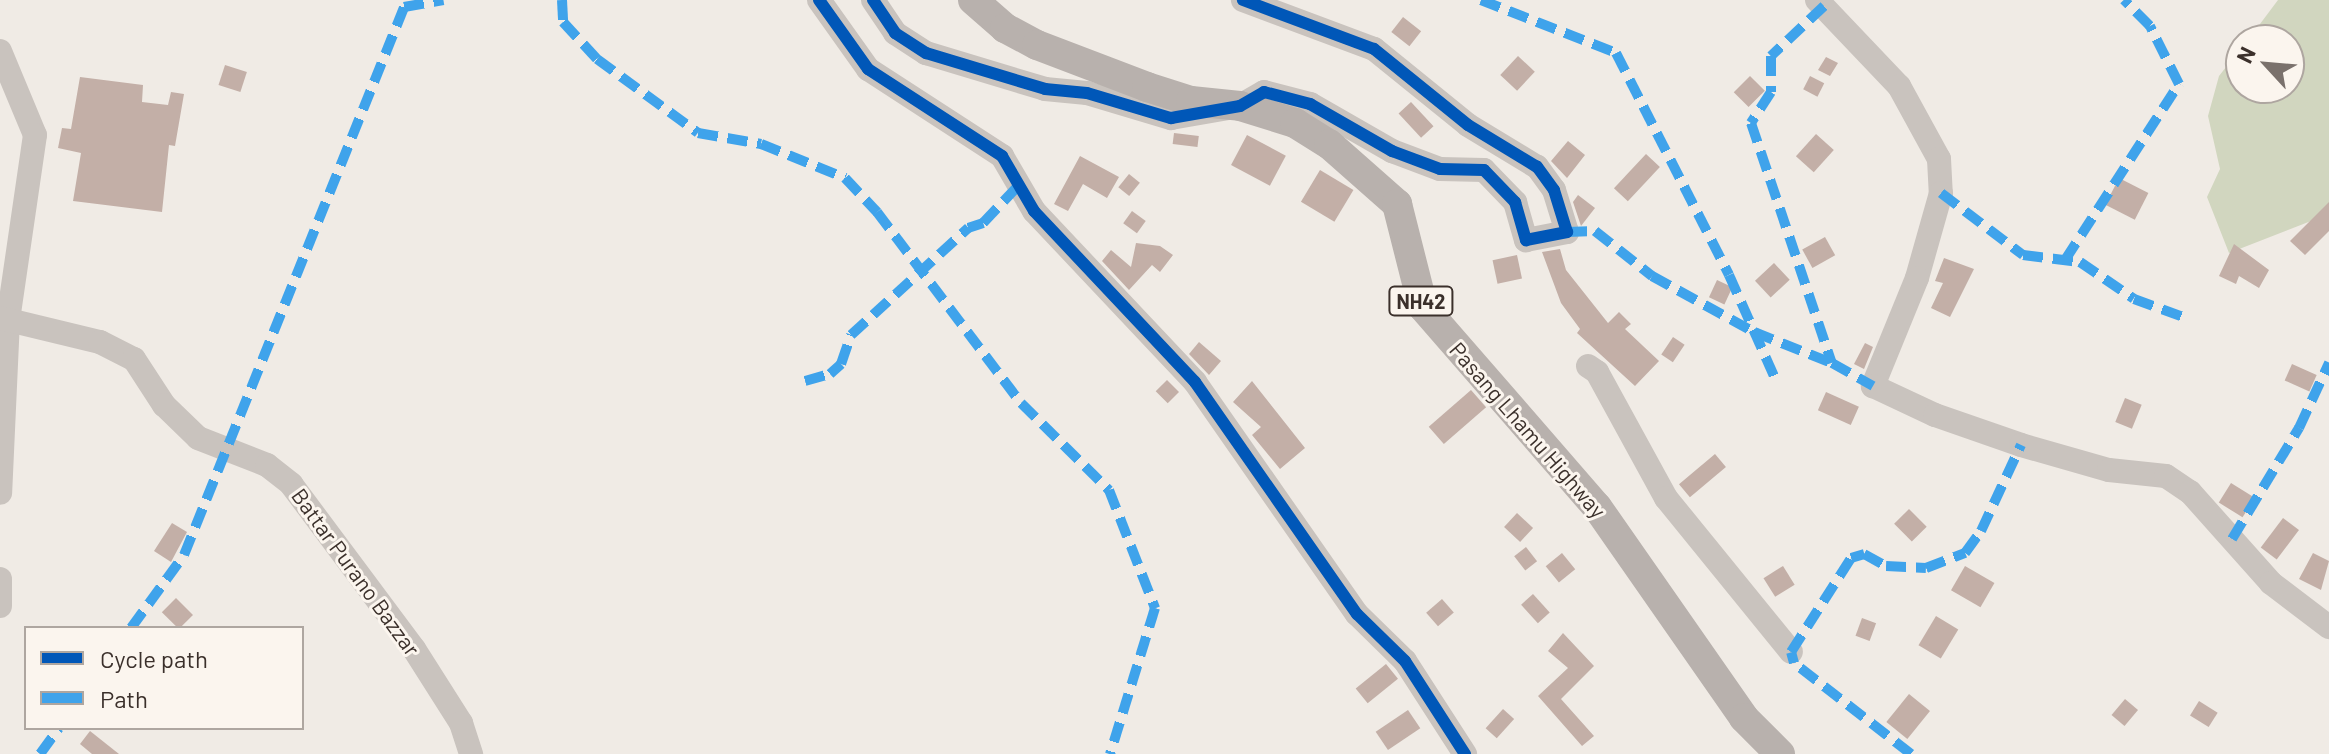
<!DOCTYPE html>
<style>
body{margin:0}
#map{position:relative;width:2329px;height:754px;overflow:hidden;background:#f0ebe5;font-family:Barlow,sans-serif}
div>[style]{position:absolute}
[style*='--x']{left:calc(var(--x)*1px);top:calc(var(--y)*1px);width:calc(var(--w)*1px);rotate:calc(var(--a)*1deg)}
.green>*{inset:0;background:#d1d6bf}
.building>*{inset:0;background:#c3afa7;transform-origin:0 0}
.minor>*{height:24px;margin:-12px;padding:0 12px;transform-origin:12px;border-radius:12px;background:#c9c3be}
.major>*{height:30px;margin:-15px;padding:0 15px;transform-origin:15px;border-radius:15px;background:#b8b1ad}
.quiet>*{height:10px;margin-top:-5px;transform-origin:0;background:repeating-linear-gradient(90deg,#3fa3eb 0 20px,transparent 0 30px)}
.cycleway>*{height:12px;margin:-6px;padding:0 6px;transform-origin:6px;border-radius:6px;background:#0057b8}
span{translate:-50% -50%;white-space:nowrap;text-align:center;line-height:1.15;-webkit-text-stroke:6px #fbf5ee;paint-order:stroke}
.shield-label span{padding:2px 6px;background:#fbf5ee;border:2px solid;border-radius:6px;-webkit-text-stroke-width:0}
.shield-label{font-size:20px;color:#3b302b;font-weight:700}
.street-label{font-size:22px;color:#3b302b}
.legend{position:absolute;left:24px;top:626px;width:280px;height:104px;box-sizing:border-box;background:#fbf5ee;border:2px solid #aea6a0;margin:0;padding:10px 14px;list-style:none;font-size:24px;color:#3b302b}
.legend li{display:flex;align-items:center;gap:16px;height:40px}
.legend b{width:40px;border:2px solid #aea6a0}
.north{position:absolute;left:2225px;top:24px;width:80px;height:80px;box-sizing:border-box;background:#fbf5ee;border:2px solid #aea6a0;border-radius:50%;rotate:296deg;font-size:22px;font-weight:700;line-height:32px;text-align:center;color:#3b302b}
.north::after{content:'';display:block;margin:auto;width:28px;height:36px;background:#7a716c;clip-path:polygon(50% 0,100% 100%,50% 72%,0 100%)}
</style>
<div id="map">
<div class="green">
<i style="clip-path:polygon(2278px 0,2329px 0,2329px 214px,2229px 253px,2207px 197px,2220px 169px,2208px 116px,2219px 76px,2241px 48px,2241px 88px,2289px 88px,2289px 40px,2248px 40px)"></i>
</div>
<div class="building">
<i style="left:1403px;top:17px;width:23px;height:19px;rotate:38deg"></i>
<i style="left:1518px;top:56px;width:23px;height:26px;rotate:43deg"></i>
<i style="clip-path:polygon(1826px 57px,1838px 63px,1830px 76px,1818px 70px)"></i>
<i style="left:225px;top:65px;width:23px;height:21px;rotate:18deg"></i>
<i style="left:1750px;top:76px;width:21px;height:23px;rotate:45deg"></i>
<i style="left:1810px;top:76px;width:16px;height:15px;rotate:27deg"></i>
<i style="clip-path:polygon(80px 77px,143px 85px,142px 102px,168px 105px,171px 92px,184px 94px,175px 146px,169px 145px,162px 212px,73px 201px,81px 153px,58px 148px,62px 128px,71px 129px)"></i>
<i style="left:1411px;top:102px;width:33px;height:17px;rotate:47deg"></i>
<i style="left:1174px;top:133px;width:25px;height:11px;rotate:7deg"></i>
<i style="left:1816px;top:134px;width:24px;height:30px;rotate:42deg"></i>
<i style="left:1247px;top:135px;width:44px;height:34px;rotate:28deg"></i>
<i style="clip-path:polygon(1568px 141px,1585px 155px,1567px 178px,1551px 161px)"></i>
<i style="left:1646px;top:154px;width:19px;height:47px;rotate:43deg"></i>
<i style="clip-path:polygon(1080px 156px,1119px 177px,1107px 198px,1083px 184px,1068px 211px,1054px 204px)"></i>
<i style="left:1320px;top:170px;width:39px;height:37px;rotate:31deg"></i>
<i style="left:1129px;top:174px;width:14px;height:17px;rotate:39deg"></i>
<i style="left:2119px;top:178px;width:33px;height:30px;rotate:27deg"></i>
<i style="clip-path:polygon(1578px 195px,1595px 208px,1581px 226px,1573px 202px)"></i>
<i style="clip-path:polygon(2329px 202px,2329px 231px,2305px 255px,2290px 241px)"></i>
<i style="left:1132px;top:211px;width:17px;height:15px;rotate:36deg"></i>
<i style="left:1825px;top:237px;width:21px;height:26px;rotate:61deg"></i>
<i style="clip-path:polygon(1136px 243px,1160px 246px,1173px 255px,1160px 272px,1152px 265px,1129px 290px,1102px 261px,1111px 250px,1131px 267px)"></i>
<i style="clip-path:polygon(2234px 244px,2269px 270px,2259px 288px,2239px 276px,2236px 284px,2219px 276px)"></i>
<i style="clip-path:polygon(1560px 249px,1566px 270px,1608px 323px,1619px 312px,1631px 324px,1625px 329px,1659px 361px,1635px 386px,1577px 333px,1580px 329px,1561px 303px,1542px 252px)"></i>
<i style="left:1517px;top:255px;width:24px;height:25px;rotate:78deg"></i>
<i style="clip-path:polygon(1944px 258px,1974px 269px,1950px 317px,1931px 308px,1943px 283px,1935px 281px)"></i>
<i style="left:1774px;top:263px;width:23px;height:26px;rotate:47deg"></i>
<i style="left:1717px;top:280px;width:17px;height:19px;rotate:25deg"></i>
<i style="left:1673px;top:337px;width:14px;height:21px;rotate:34deg"></i>
<i style="clip-path:polygon(1199px 342px,1221px 361px,1209px 375px,1189px 354px)"></i>
<i style="clip-path:polygon(1865px 343px,1873px 347px,1864px 369px,1854px 364px)"></i>
<i style="left:2292px;top:364px;width:27px;height:18px;rotate:24deg"></i>
<i style="left:1167px;top:380px;width:17px;height:16px;rotate:45deg"></i>
<i style="clip-path:polygon(1252px 381px,1305px 448px,1280px 469px,1252px 435px,1261px 427px,1233px 402px)"></i>
<i style="left:1471px;top:390px;width:23px;height:56px;rotate:49deg"></i>
<i style="left:1826px;top:392px;width:36px;height:20px;rotate:24deg"></i>
<i style="left:2125px;top:398px;width:18px;height:26px;rotate:22deg"></i>
<i style="left:1715px;top:454px;width:17px;height:47px;rotate:50deg"></i>
<i style="left:2231px;top:483px;width:28px;height:23px;rotate:32deg"></i>
<i style="left:1909px;top:509px;width:25px;height:21px;rotate:45deg"></i>
<i style="left:1517px;top:513px;width:22px;height:19px;rotate:43deg"></i>
<i style="left:2283px;top:518px;width:20px;height:37px;rotate:37deg"></i>
<i style="clip-path:polygon(172px 523px,187px 532px,171px 562px,154px 551px)"></i>
<i style="left:1526px;top:547px;width:18px;height:15px;rotate:52deg"></i>
<i style="left:1562px;top:553px;width:21px;height:21px;rotate:51deg"></i>
<i style="clip-path:polygon(2313px 553px,2329px 561px,2321px 590px,2299px 579px)"></i>
<i style="left:1783px;top:566px;width:22px;height:23px;rotate:58deg"></i>
<i style="left:1965px;top:566px;width:34px;height:28px;rotate:30deg"></i>
<i style="left:1533px;top:594px;width:25px;height:16px;rotate:48deg"></i>
<i style="left:176px;top:598px;width:24px;height:20px;rotate:45deg"></i>
<i style="left:1442px;top:599px;width:18px;height:21px;rotate:49deg"></i>
<i style="left:1936px;top:616px;width:26px;height:34px;rotate:31deg"></i>
<i style="left:1862px;top:618px;width:15px;height:19px;rotate:20deg"></i>
<i style="clip-path:polygon(1563px 633px,1594px 666px,1561px 699px,1594px 736px,1582px 746px,1538px 696px,1568px 668px,1548px 651px)"></i>
<i style="left:1386px;top:664px;width:19px;height:39px;rotate:51deg"></i>
<i style="left:1909px;top:694px;width:27px;height:36px;rotate:39deg"></i>
<i style="left:2125px;top:699px;width:17px;height:21px;rotate:40deg"></i>
<i style="left:2199px;top:701px;width:22px;height:17px;rotate:32deg"></i>
<i style="left:1503px;top:709px;width:15px;height:26px;rotate:42deg"></i>
<i style="left:1408px;top:710px;width:22px;height:39px;rotate:56deg"></i>
<i style="clip-path:polygon(90px 731px,119px 754px,92px 754px,80px 744px)"></i>
</div>
<div class="minor">
<i style="--x:819;--y:0;--w:85;--a:54.6"></i>
<i style="--x:868;--y:69;--w:160;--a:33"></i>
<i style="--x:1002;--y:156;--w:64;--a:59.8"></i>
<i style="--x:1034;--y:211;--w:235;--a:46.7"></i>
<i style="--x:1195;--y:382;--w:283;--a:55.1"></i>
<i style="--x:1357;--y:614;--w:67;--a:44.4"></i>
<i style="--x:1405;--y:661;--w:111;--a:57.2"></i>
<i style="--x:873;--y:0;--w:40;--a:56"></i>
<i style="--x:895;--y:33;--w:37;--a:33"></i>
<i style="--x:926;--y:53;--w:124;--a:16.8"></i>
<i style="--x:1045;--y:89;--w:42;--a:5.4"></i>
<i style="--x:1087;--y:93;--w:88;--a:16.6"></i>
<i style="--x:1171;--y:118;--w:70;--a:-9.9"></i>
<i style="--x:1240;--y:106;--w:28;--a:-30"></i>
<i style="--x:1264;--y:92;--w:48;--a:14.6"></i>
<i style="--x:1310;--y:104;--w:95;--a:29.8"></i>
<i style="--x:1392;--y:151;--w:51;--a:20.6"></i>
<i style="--x:1440;--y:169;--w:44;--a:1.3"></i>
<i style="--x:1484;--y:170;--w:45;--a:45.9"></i>
<i style="--x:1515;--y:202;--w:40;--a:74"></i>
<i style="--x:1526;--y:240;--w:42;--a:-11"></i>
<i style="--x:1567;--y:232;--w:44;--a:-107.2"></i>
<i style="--x:1554;--y:190;--w:29;--a:-126"></i>
<i style="--x:1537;--y:167;--w:81;--a:-148.7"></i>
<i style="--x:1468;--y:125;--w:121;--a:-141"></i>
<i style="--x:1374;--y:49;--w:140;--a:-159.5"></i>
<i style="--x:1817;--y:0;--w:119;--a:46.4"></i>
<i style="--x:1899;--y:86;--w:83;--a:61.3"></i>
<i style="--x:1939;--y:159;--w:34;--a:87"></i>
<i style="--x:1941;--y:193;--w:88;--a:105.8"></i>
<i style="--x:1917;--y:278;--w:117;--a:112.2"></i>
<i style="--x:1873;--y:386;--w:68;--a:25.1"></i>
<i style="--x:1935;--y:415;--w:91;--a:19.2"></i>
<i style="--x:2021;--y:445;--w:91;--a:15.9"></i>
<i style="--x:2109;--y:470;--w:57;--a:6"></i>
<i style="--x:2166;--y:476;--w:29;--a:34"></i>
<i style="--x:2190;--y:492;--w:122;--a:48.3"></i>
<i style="--x:2271;--y:583;--w:73;--a:37.2"></i>
<i style="--x:0;--y:51;--w:91;--a:67.4"></i>
<i style="--x:35;--y:135;--w:187;--a:98.3"></i>
<i style="--x:8;--y:320;--w:173;--a:92.6"></i>
<i style="--x:0;--y:318;--w:103;--a:13.5"></i>
<i style="--x:100;--y:342;--w:38;--a:27"></i>
<i style="--x:134;--y:359;--w:55;--a:56.9"></i>
<i style="--x:164;--y:405;--w:47;--a:44.1"></i>
<i style="--x:198;--y:438;--w:74;--a:21.4"></i>
<i style="--x:267;--y:465;--w:31;--a:38"></i>
<i style="--x:291;--y:484;--w:206;--a:53.3"></i>
<i style="--x:414;--y:649;--w:88;--a:57.6"></i>
<i style="--x:461;--y:723;--w:33;--a:72"></i>
<i style="--x:1588;--y:366;--w:11;--a:34"></i>
<i style="--x:1597;--y:372;--w:144;--a:61.3"></i>
<i style="--x:1666;--y:498;--w:198;--a:50.9"></i>
<i style="--x:0;--y:579;--w:27;--a:90"></i>
</div>
<div class="major">
<i style="--x:973;--y:0;--w:43;--a:41.2"></i>
<i style="--x:1005;--y:28;--w:36;--a:28"></i>
<i style="--x:1037;--y:45;--w:118;--a:20.9"></i>
<i style="--x:1147;--y:87;--w:46;--a:17.7"></i>
<i style="--x:1191;--y:101;--w:49;--a:5.8"></i>
<i style="--x:1240;--y:106;--w:58;--a:17.2"></i>
<i style="--x:1295;--y:123;--w:40;--a:32"></i>
<i style="--x:1329;--y:144;--w:91;--a:41.4"></i>
<i style="--x:1397;--y:204;--w:106;--a:75.8"></i>
<i style="--x:1423;--y:307;--w:265;--a:49"></i>
<i style="--x:1597;--y:507;--w:257;--a:55.1"></i>
<i style="--x:1744;--y:718;--w:51;--a:45"></i>
</div>
<div class="quiet">
<i style="--x:562;--y:0;--w:22;--a:87"></i>
<i style="--x:563;--y:22;--w:50;--a:47.4"></i>
<i style="--x:597;--y:59;--w:125;--a:36.2"></i>
<i style="--x:698;--y:133;--w:64;--a:9.9"></i>
<i style="--x:761;--y:144;--w:91;--a:22"></i>
<i style="--x:845;--y:178;--w:47;--a:46.7"></i>
<i style="--x:877;--y:212;--w:239;--a:53"></i>
<i style="--x:1021;--y:403;--w:124;--a:44.7"></i>
<i style="--x:1109;--y:490;--w:127;--a:68.7"></i>
<i style="--x:1155;--y:608;--w:153;--a:107.1"></i>
<i style="--x:1481;--y:0;--w:145;--a:21.4"></i>
<i style="--x:1616;--y:53;--w:249;--a:63"></i>
<i style="--x:1729;--y:275;--w:118;--a:66"></i>
<i style="--x:1824;--y:6;--w:73;--a:136.7"></i>
<i style="--x:1771;--y:56;--w:36;--a:90"></i>
<i style="--x:1771;--y:92;--w:37;--a:123"></i>
<i style="--x:1751;--y:123;--w:253;--a:71.4"></i>
<i style="--x:404;--y:7;--w:40;--a:-10"></i>
<i style="--x:1941;--y:193;--w:103;--a:37.1"></i>
<i style="--x:2023;--y:255;--w:57;--a:7"></i>
<i style="--x:2080;--y:262;--w:65;--a:34.4"></i>
<i style="--x:2134;--y:299;--w:55;--a:20.1"></i>
<i style="--x:1567;--y:232;--w:28;--a:-2"></i>
<i style="--x:1595;--y:231;--w:73;--a:38.3"></i>
<i style="--x:1652;--y:276;--w:116;--a:28.8"></i>
<i style="--x:1754;--y:332;--w:84;--a:21.7"></i>
<i style="--x:1832;--y:363;--w:47;--a:29.3"></i>
<i style="--x:2065;--y:260;--w:210;--a:-57.1"></i>
<i style="--x:2179;--y:84;--w:65;--a:-116.6"></i>
<i style="--x:2150;--y:26;--w:37;--a:-135"></i>
<i style="--x:805;--y:381;--w:26;--a:-16"></i>
<i style="--x:830;--y:374;--w:15;--a:-42"></i>
<i style="--x:841;--y:364;--w:31;--a:-71"></i>
<i style="--x:851;--y:335;--w:159;--a:-42.4"></i>
<i style="--x:968;--y:228;--w:16;--a:-18"></i>
<i style="--x:983;--y:223;--w:48;--a:-46.7"></i>
<i style="--x:2232;--y:539;--w:130;--a:-58.9"></i>
<i style="--x:2299;--y:428;--w:72;--a:-65.2"></i>
<i style="--x:131;--y:628;--w:90;--a:-54"></i>
<i style="--x:184;--y:555;--w:598;--a:-68.11"></i>
<i style="--x:40;--y:754;--w:32;--a:-54"></i>
<i style="--x:1911;--y:754;--w:148;--a:-142.1"></i>
<i style="--x:1794;--y:663;--w:11;--a:-105"></i>
<i style="--x:1791;--y:652;--w:112;--a:-57.4"></i>
<i style="--x:1851;--y:558;--w:14;--a:-17"></i>
<i style="--x:1864;--y:554;--w:25;--a:29"></i>
<i style="--x:1886;--y:566;--w:40;--a:2.9"></i>
<i style="--x:1926;--y:568;--w:42;--a:-21"></i>
<i style="--x:1965;--y:553;--w:27;--a:-54"></i>
<i style="--x:1981;--y:531;--w:95;--a:-65.1"></i>
</div>
<div class="cycleway">
<i style="--x:819;--y:0;--w:85;--a:54.6"></i>
<i style="--x:868;--y:69;--w:160;--a:33"></i>
<i style="--x:1002;--y:156;--w:64;--a:59.8"></i>
<i style="--x:1034;--y:211;--w:235;--a:46.7"></i>
<i style="--x:1195;--y:382;--w:283;--a:55.1"></i>
<i style="--x:1357;--y:614;--w:67;--a:44.4"></i>
<i style="--x:1405;--y:661;--w:111;--a:57.2"></i>
<i style="--x:873;--y:0;--w:40;--a:56"></i>
<i style="--x:895;--y:33;--w:37;--a:33"></i>
<i style="--x:926;--y:53;--w:124;--a:16.8"></i>
<i style="--x:1045;--y:89;--w:42;--a:5.4"></i>
<i style="--x:1087;--y:93;--w:88;--a:16.6"></i>
<i style="--x:1171;--y:118;--w:70;--a:-9.9"></i>
<i style="--x:1240;--y:106;--w:28;--a:-30"></i>
<i style="--x:1264;--y:92;--w:48;--a:14.6"></i>
<i style="--x:1310;--y:104;--w:95;--a:29.8"></i>
<i style="--x:1392;--y:151;--w:51;--a:20.6"></i>
<i style="--x:1440;--y:169;--w:44;--a:1.3"></i>
<i style="--x:1484;--y:170;--w:45;--a:45.9"></i>
<i style="--x:1515;--y:202;--w:40;--a:74"></i>
<i style="--x:1526;--y:240;--w:42;--a:-11"></i>
<i style="--x:1567;--y:232;--w:44;--a:-107.2"></i>
<i style="--x:1554;--y:190;--w:29;--a:-126"></i>
<i style="--x:1537;--y:167;--w:81;--a:-148.7"></i>
<i style="--x:1468;--y:125;--w:121;--a:-141"></i>
<i style="--x:1374;--y:49;--w:140;--a:-159.5"></i>
</div>
<div class="shield-label">
<span style="left:1421px;top:301px">NH42</span>
</div>
<div class="street-label">
<span style="left:1528px;top:430px;rotate:49deg">Pasang Lhamu Highway</span>
<span style="left:356px;top:572px;rotate:54deg">Battar Purano Bazzar</span>
</div>
<ul class="legend">
<li><b style="height:10px;background:#0057b8"></b>Cycle path</li>
<li><b style="height:10px;background:#3fa3eb"></b>Path</li>
</ul>
<div class="north">N</div>
</div>
